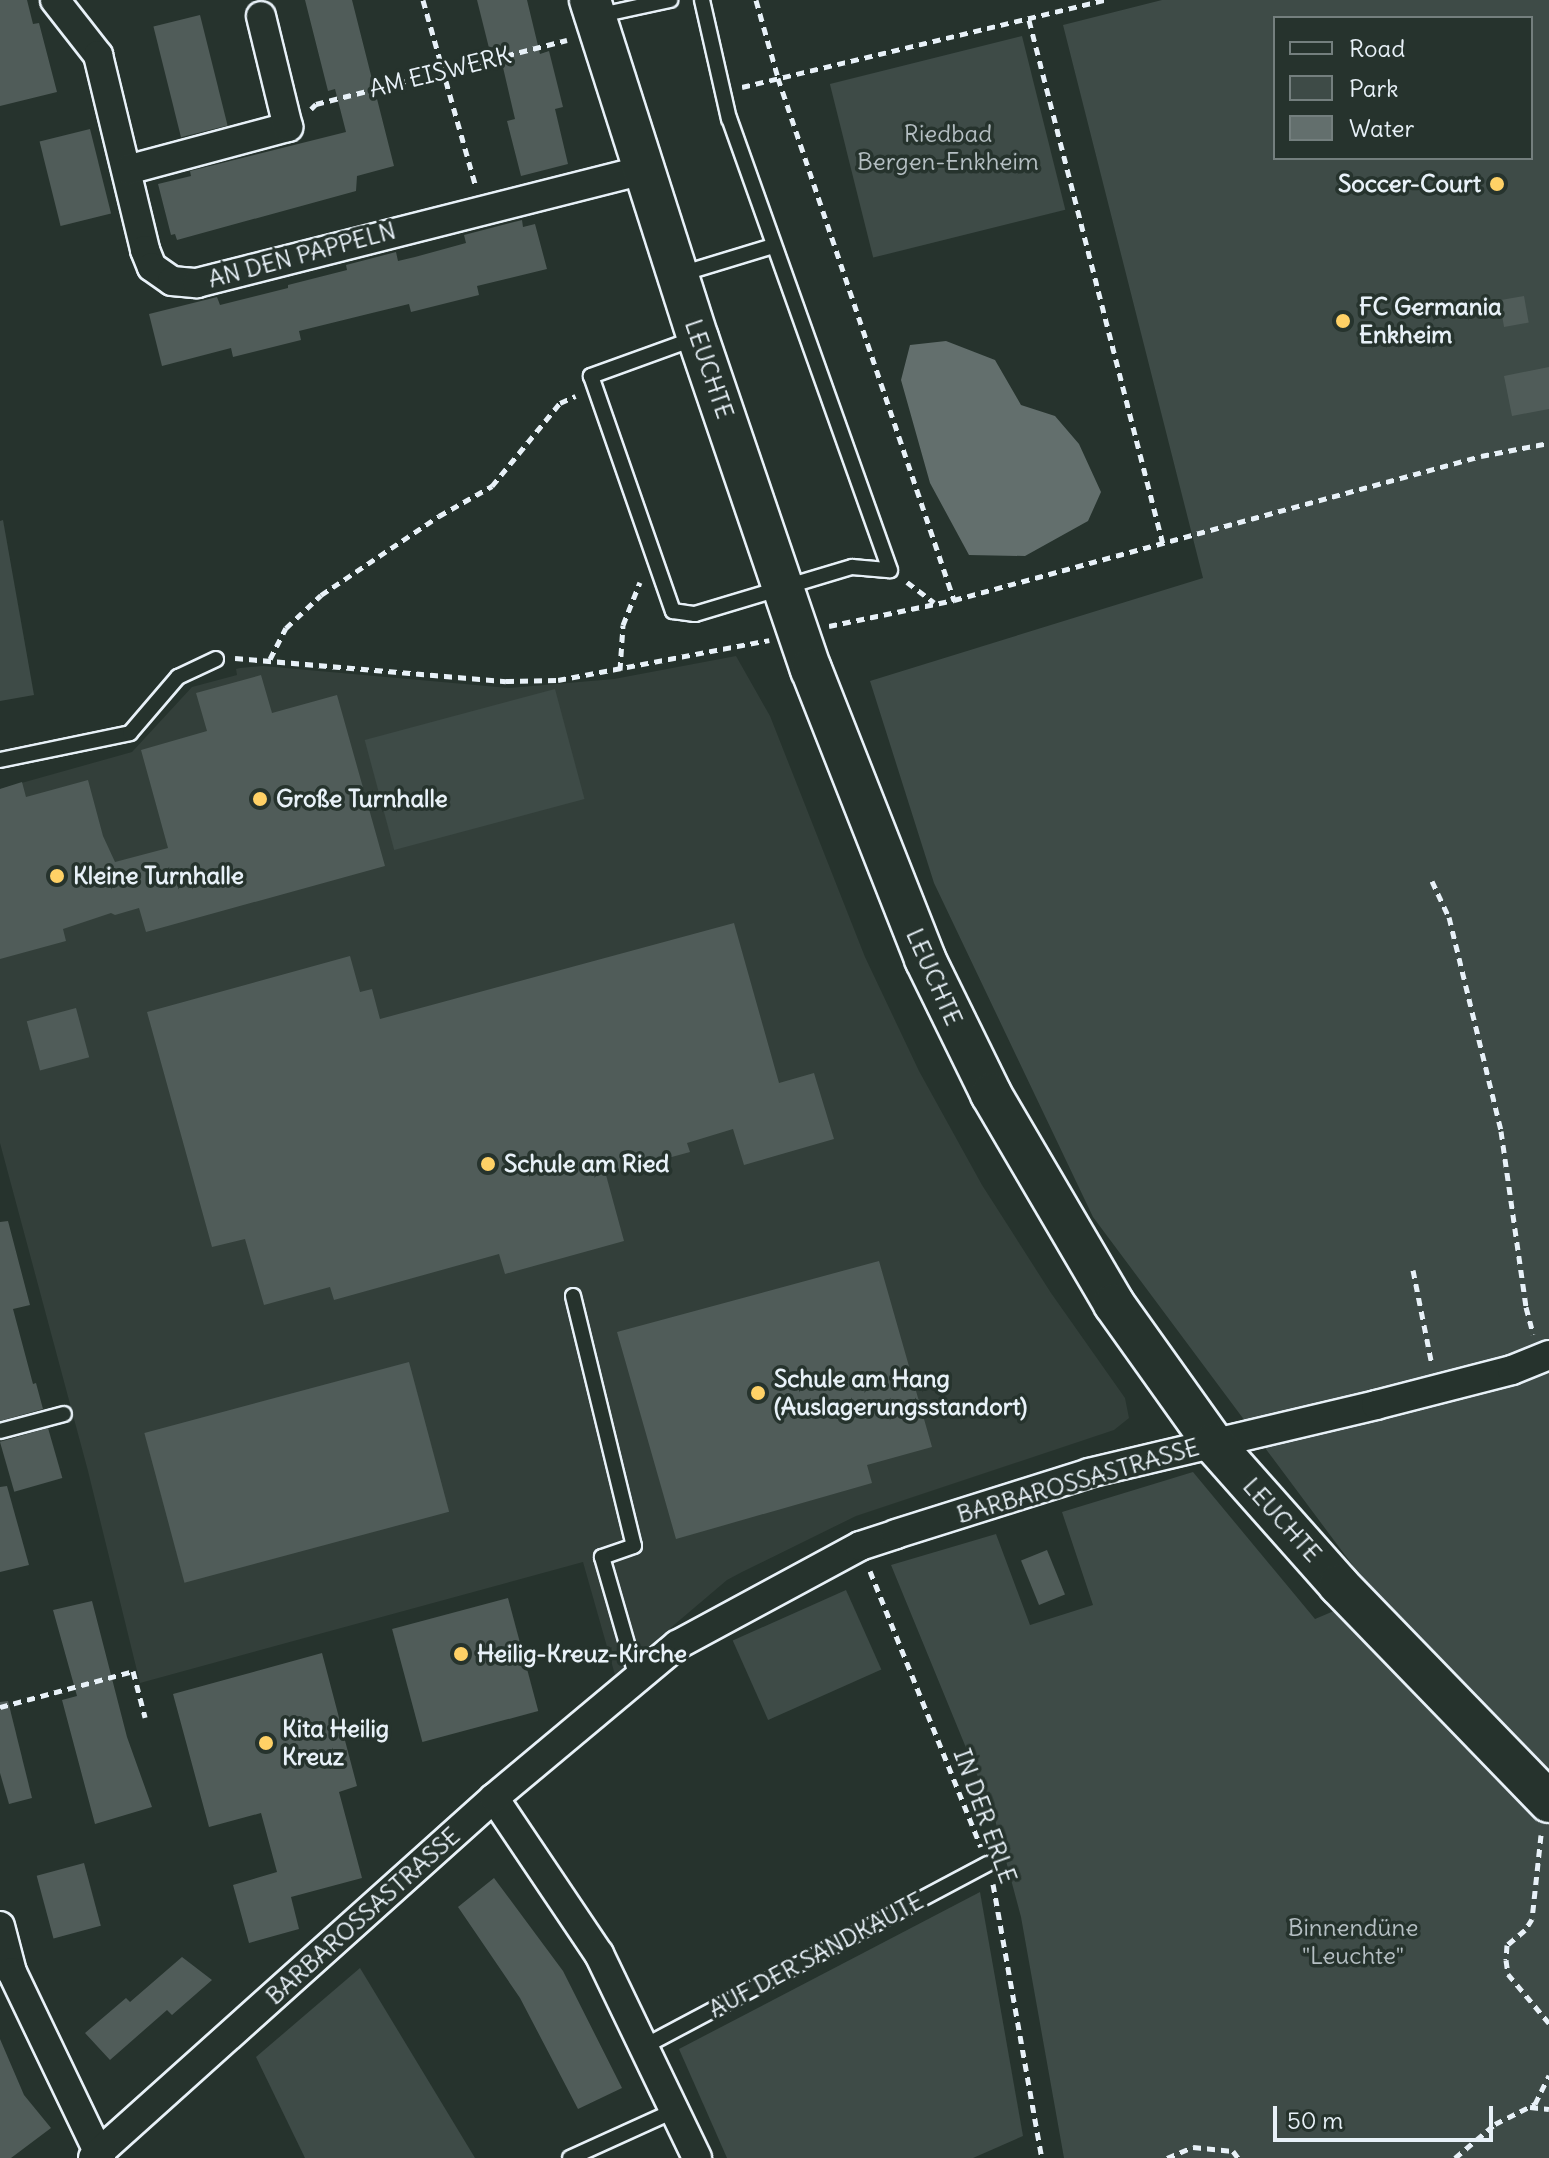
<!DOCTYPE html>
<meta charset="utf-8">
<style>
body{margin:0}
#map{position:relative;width:1549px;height:2158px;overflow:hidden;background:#26332d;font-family:Delius,sans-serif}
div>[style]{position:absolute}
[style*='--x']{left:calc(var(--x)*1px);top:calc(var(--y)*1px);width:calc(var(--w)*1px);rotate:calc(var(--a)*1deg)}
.built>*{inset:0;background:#333f3a}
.green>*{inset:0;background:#3e4b47;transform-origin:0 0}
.water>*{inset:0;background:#636f6d}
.building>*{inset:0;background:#505c59;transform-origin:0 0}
.path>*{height:5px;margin-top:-2.5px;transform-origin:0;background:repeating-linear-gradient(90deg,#e8f1f8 0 8px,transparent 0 14px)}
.roads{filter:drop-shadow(2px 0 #e8f1f8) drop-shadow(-2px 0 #e8f1f8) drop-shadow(0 2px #e8f1f8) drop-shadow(0 -2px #e8f1f8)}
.lane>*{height:14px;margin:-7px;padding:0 7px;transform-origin:7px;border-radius:7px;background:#26332d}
.street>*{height:28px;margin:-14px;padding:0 14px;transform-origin:14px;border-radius:14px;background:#26332d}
.secondary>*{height:40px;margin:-20px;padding:0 20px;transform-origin:20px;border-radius:20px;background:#26332d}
.dots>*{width:22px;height:22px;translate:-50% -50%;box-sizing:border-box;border:4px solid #26332d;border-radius:50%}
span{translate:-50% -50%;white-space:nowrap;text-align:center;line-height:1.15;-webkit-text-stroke:7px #26332d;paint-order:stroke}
.street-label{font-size:24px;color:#e8f1f8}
.park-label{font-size:24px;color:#b5bfc3}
.poi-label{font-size:24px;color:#e8f1f8;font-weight:700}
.right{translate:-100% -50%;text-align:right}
.left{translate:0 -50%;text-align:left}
.legend{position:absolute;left:1273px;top:16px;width:260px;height:144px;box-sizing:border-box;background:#26332d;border:2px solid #747f7e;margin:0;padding:10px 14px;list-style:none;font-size:24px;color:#e8f1f8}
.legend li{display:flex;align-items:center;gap:16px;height:40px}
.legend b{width:40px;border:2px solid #747f7e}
.scale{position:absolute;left:1273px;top:2106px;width:220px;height:36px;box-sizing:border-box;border:4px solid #e8f1f8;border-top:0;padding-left:10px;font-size:24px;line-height:28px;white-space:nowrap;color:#e8f1f8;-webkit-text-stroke:6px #26332d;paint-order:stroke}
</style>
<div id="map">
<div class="built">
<i style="clip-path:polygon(736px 656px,770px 716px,865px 957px,919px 1071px,982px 1185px,1051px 1293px,1125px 1398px,1129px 1418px,1114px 1430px,856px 1516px,742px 1572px,727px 1580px,615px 1675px,583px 1562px,140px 1683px,88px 1471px,0 1143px,0 789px,132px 752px,192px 687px,237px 675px,236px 669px,240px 668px,263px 666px,509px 688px,614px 679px)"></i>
</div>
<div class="green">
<i style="clip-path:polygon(evenodd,1162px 0,1549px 0,1549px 2158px,1064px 2158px,1021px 1917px,994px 1816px,891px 1565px,996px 1534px,1030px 1625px,1093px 1605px,1062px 1512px,1193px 1472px,1315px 1619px,1374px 1594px,1093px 1217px,934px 883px,870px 681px,1203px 578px,1063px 25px,1162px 0,1275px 18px,1531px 18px,1531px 158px,1275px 158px,1275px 18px)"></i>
<i style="left:1022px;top:36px;width:179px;height:198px;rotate:76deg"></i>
<i style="clip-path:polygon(3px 520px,34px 695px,0 701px,0 521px)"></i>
<i style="left:555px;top:689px;width:114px;height:197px;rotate:75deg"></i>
<i style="left:846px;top:1590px;width:87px;height:124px;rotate:66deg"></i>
<i style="clip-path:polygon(980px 1892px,1023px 2136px,973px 2158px,727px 2158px,679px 2049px)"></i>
<i style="clip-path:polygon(360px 1968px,475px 2158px,305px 2158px,256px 2057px)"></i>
</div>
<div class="water">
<i style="clip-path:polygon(946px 341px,995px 360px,1021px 405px,1055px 416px,1079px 444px,1101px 492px,1088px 521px,1025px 556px,969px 555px,930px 483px,901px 380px,910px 345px)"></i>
</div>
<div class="building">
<i style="clip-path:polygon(0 0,27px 0,33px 24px,39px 23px,57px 92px,0 106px)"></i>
<i style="clip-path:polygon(305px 0,352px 0,394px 166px,357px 176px,356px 191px,177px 240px,175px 234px,171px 235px,158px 184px,191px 176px,190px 171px,346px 132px,335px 89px,328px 91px)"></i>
<i style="clip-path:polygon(477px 0,527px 0,540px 54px,549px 51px,563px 107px,555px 109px,568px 164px,521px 176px,507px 121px,515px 119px,498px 46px,489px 48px)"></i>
<i style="left:200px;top:15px;width:114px;height:48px;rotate:76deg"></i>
<i style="left:90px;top:129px;width:87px;height:52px;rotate:76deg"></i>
<i style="clip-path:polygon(522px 220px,523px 227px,535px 224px,547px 269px,477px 286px,479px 295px,411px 312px,409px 304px,372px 313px,299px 331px,301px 340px,233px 357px,231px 348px,162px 366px,149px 314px,217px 297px,220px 305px,288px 288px,288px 285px,347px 270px,346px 265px,396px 252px,398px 261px,415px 257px,466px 243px,464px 235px)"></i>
<i style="left:1524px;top:296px;width:27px;height:25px;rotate:80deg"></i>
<i style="clip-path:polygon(1549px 367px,1549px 409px,1512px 416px,1504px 376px)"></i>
<i style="clip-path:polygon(261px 675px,272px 713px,337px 695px,385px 866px,146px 932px,139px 908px,115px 915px,111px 913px,63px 929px,66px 941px,0 959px,0 789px,22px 782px,26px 797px,88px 780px,103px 836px,115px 862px,168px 848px,141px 750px,207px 731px,196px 693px)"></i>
<i style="clip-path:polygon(734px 923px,779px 1083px,814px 1073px,834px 1139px,744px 1165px,733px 1129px,687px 1143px,690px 1152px,606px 1175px,624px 1241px,505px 1274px,499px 1254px,334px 1300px,330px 1287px,264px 1305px,245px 1239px,212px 1247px,147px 1012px,350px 956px,360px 992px,372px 989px,380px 1019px)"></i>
<i style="left:76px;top:1008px;width:51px;height:51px;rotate:75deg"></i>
<i style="clip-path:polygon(8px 1221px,30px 1305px,13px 1309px,33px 1384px,36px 1383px,43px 1409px,0 1421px,0 1222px)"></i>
<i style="clip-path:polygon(879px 1261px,932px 1447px,867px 1465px,872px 1483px,676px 1539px,617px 1332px)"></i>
<i style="left:409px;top:1362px;width:155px;height:274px;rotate:75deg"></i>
<i style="left:48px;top:1428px;width:52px;height:50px;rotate:74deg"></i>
<i style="clip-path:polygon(7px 1486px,29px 1565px,0 1572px,0 1487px)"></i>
<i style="left:1047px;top:1550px;width:48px;height:28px;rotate:68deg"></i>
<i style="left:508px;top:1598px;width:117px;height:120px;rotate:75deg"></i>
<i style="clip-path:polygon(92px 1601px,127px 1737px,152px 1807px,95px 1824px,62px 1700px,77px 1696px,53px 1610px)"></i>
<i style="clip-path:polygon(322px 1653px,357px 1786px,339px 1792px,362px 1878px,291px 1897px,299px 1929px,249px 1943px,233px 1885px,277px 1872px,261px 1813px,209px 1827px,173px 1694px)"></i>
<i style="clip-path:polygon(8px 1701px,32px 1798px,9px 1804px,0 1773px,0 1702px)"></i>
<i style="left:84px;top:1863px;width:65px;height:49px;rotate:75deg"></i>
<i style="clip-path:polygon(494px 1878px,563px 1971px,622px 2088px,578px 2109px,520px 1998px,458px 1907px)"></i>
<i style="clip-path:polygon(182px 1957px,212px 1980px,172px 2015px,167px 2010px,110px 2060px,85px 2033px,126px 1998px,130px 2002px)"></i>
<i style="clip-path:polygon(0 2039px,24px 2095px,51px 2128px,11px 2158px,0 2158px)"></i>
</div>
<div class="path">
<i style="--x:423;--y:0;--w:191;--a:74.2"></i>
<i style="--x:756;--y:0;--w:81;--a:74.2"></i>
<i style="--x:778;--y:78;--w:551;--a:71.37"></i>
<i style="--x:1029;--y:20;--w:541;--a:75.66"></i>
<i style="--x:742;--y:87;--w:373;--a:-13.5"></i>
<i style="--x:311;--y:109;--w:7;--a:-45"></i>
<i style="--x:316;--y:104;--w:259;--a:-14.3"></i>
<i style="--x:907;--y:582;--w:34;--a:37"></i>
<i style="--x:829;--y:626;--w:128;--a:-11.7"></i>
<i style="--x:954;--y:600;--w:546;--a:-15.28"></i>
<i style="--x:1481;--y:456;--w:69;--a:-10.8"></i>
<i style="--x:235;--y:658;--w:272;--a:4.9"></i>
<i style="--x:506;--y:681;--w:52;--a:-1.1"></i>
<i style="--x:558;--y:680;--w:215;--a:-10.7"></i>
<i style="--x:270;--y:659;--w:35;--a:-63"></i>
<i style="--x:286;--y:628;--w:48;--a:-43.3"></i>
<i style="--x:321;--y:595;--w:142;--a:-33.8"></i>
<i style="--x:439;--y:516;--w:61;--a:-29.5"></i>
<i style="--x:492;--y:486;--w:107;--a:-50.7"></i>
<i style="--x:560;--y:403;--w:17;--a:-24"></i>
<i style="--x:620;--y:670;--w:45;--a:-86.2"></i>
<i style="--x:623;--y:625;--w:46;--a:-68.4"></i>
<i style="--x:1432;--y:881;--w:40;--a:65"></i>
<i style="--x:1449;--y:917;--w:220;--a:76.3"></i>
<i style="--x:1501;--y:1131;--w:178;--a:81.9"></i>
<i style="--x:1526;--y:1307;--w:28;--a:75"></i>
<i style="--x:1413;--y:1270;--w:97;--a:78.7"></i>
<i style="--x:870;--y:1571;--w:297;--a:68.1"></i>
<i style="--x:0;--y:1707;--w:138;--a:-15.1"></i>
<i style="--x:133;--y:1671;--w:48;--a:75.4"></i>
<i style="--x:1541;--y:1835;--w:84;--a:96.1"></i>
<i style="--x:1532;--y:1919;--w:13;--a:122"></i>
<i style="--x:1525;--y:1930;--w:23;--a:140"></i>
<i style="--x:1507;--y:1945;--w:15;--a:94"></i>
<i style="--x:1506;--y:1960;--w:14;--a:82"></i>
<i style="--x:1508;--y:1974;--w:64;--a:50.1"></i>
<i style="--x:993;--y:1884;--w:278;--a:79.9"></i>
<i style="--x:1530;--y:2107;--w:19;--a:6"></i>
<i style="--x:1167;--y:2158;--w:28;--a:-23"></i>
<i style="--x:1193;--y:2147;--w:40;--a:5.7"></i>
<i style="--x:1233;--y:2151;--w:9;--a:54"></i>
<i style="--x:1455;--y:2158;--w:52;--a:-40.4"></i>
<i style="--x:1495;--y:2124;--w:45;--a:-26.6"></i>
<i style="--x:1535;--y:2104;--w:32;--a:-64"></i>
</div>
<div class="roads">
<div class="lane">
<i style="--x:596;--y:16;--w:76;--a:-12.2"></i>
<i style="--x:681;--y:274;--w:96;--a:-16.9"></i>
<i style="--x:696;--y:338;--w:112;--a:160.1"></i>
<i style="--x:591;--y:376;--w:249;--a:70.8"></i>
<i style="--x:673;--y:611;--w:22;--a:8"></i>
<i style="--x:695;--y:614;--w:164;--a:-16.7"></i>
<i style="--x:852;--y:567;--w:38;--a:5"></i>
<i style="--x:890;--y:570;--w:479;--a:-109.6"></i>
<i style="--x:729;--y:119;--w:122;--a:-102.8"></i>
<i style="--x:0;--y:760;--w:133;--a:-11.7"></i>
<i style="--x:130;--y:733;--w:74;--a:-49.4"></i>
<i style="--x:178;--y:677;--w:42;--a:-25.3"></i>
<i style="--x:573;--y:1296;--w:257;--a:76.3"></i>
<i style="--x:634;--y:1546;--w:34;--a:161"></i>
<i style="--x:602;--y:1557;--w:126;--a:73.9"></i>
<i style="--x:0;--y:1431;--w:66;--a:-14.9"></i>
<i style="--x:645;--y:2046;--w:388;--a:-28"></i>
<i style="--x:570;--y:2158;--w:116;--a:-24.4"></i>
</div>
<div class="street">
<i style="--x:55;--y:0;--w:70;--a:52"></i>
<i style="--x:98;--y:55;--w:201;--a:76.4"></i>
<i style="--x:145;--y:250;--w:18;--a:68"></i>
<i style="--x:152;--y:267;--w:24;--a:35"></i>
<i style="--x:172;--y:281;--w:25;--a:5"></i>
<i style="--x:197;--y:283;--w:459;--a:-14.2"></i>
<i style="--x:127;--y:170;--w:167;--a:-15"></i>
<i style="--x:288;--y:127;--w:114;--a:-103.7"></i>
<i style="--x:494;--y:1798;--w:188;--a:56.1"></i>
<i style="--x:599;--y:1954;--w:226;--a:64.3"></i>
<i style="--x:0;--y:1926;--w:48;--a:75.4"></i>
<i style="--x:12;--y:1972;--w:206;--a:64.4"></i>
<i style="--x:93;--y:2158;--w:539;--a:-41.92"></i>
<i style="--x:494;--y:1798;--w:239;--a:-39.9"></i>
<i style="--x:677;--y:1645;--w:208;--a:-28.4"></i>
<i style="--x:860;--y:1546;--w:38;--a:-18"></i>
<i style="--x:896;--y:1534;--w:202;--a:-17.5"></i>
<i style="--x:1089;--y:1473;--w:295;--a:-13.3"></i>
<i style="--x:1376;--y:1405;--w:140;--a:-14.4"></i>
<i style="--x:1512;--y:1370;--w:40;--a:-22"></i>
</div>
<div class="secondary">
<i style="--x:590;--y:0;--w:355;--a:72.3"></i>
<i style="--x:698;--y:338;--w:350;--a:71.2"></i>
<i style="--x:811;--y:669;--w:312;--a:68.5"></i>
<i style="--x:925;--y:959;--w:150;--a:63.9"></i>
<i style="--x:991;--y:1094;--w:243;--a:59.6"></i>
<i style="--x:1114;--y:1304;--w:172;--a:54.5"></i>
<i style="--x:1214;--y:1444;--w:188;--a:48.4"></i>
<i style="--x:1339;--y:1585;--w:302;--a:45.9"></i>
</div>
</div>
<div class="dots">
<i style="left:1497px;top:184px;background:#ffd166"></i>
<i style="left:1343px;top:321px;background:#ffd166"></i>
<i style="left:260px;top:799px;background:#ffd166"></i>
<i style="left:57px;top:876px;background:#ffd166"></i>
<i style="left:488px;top:1164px;background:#ffd166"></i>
<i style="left:758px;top:1393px;background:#ffd166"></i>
<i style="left:461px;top:1654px;background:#ffd166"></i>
<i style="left:266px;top:1743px;background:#ffd166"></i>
</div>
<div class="street-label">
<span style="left:440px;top:72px;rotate:-14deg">AM EISWERK</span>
<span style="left:302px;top:255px;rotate:-15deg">AN DEN PAPPELN</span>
<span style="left:709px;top:369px;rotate:71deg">LEUCHTE</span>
<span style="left:934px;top:977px;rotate:66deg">LEUCHTE</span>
<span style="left:1078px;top:1481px;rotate:-16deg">BARBAROSSASTRASSE</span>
<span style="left:1282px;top:1520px;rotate:48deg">LEUCHTE</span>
<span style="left:985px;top:1816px;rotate:70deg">IN DER ERLE</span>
<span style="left:363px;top:1916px;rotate:-42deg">BARBAROSSASTRASSE</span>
<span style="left:816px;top:1955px;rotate:-28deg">AUF DER SANDKAUTE</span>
</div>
<div class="park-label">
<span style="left:948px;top:148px">Riedbad<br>Bergen-Enkheim</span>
<span style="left:1353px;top:1942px">Binnendüne<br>"Leuchte"</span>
</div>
<div class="poi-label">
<span class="right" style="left:1481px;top:184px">Soccer-Court</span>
<span class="left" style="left:1359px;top:321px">FC Germania<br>Enkheim</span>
<span class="left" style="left:276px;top:799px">Große Turnhalle</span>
<span class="left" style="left:73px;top:876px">Kleine Turnhalle</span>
<span class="left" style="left:504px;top:1164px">Schule am Ried</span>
<span class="left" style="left:774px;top:1393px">Schule am Hang<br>(Auslagerungsstandort)</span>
<span class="left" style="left:477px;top:1654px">Heilig-Kreuz-Kirche</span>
<span class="left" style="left:282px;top:1743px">Kita Heilig<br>Kreuz</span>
</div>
<ul class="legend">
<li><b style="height:10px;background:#26332d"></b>Road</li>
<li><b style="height:22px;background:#3e4b47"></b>Park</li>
<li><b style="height:22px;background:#636f6d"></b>Water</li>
</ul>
<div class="scale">50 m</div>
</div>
